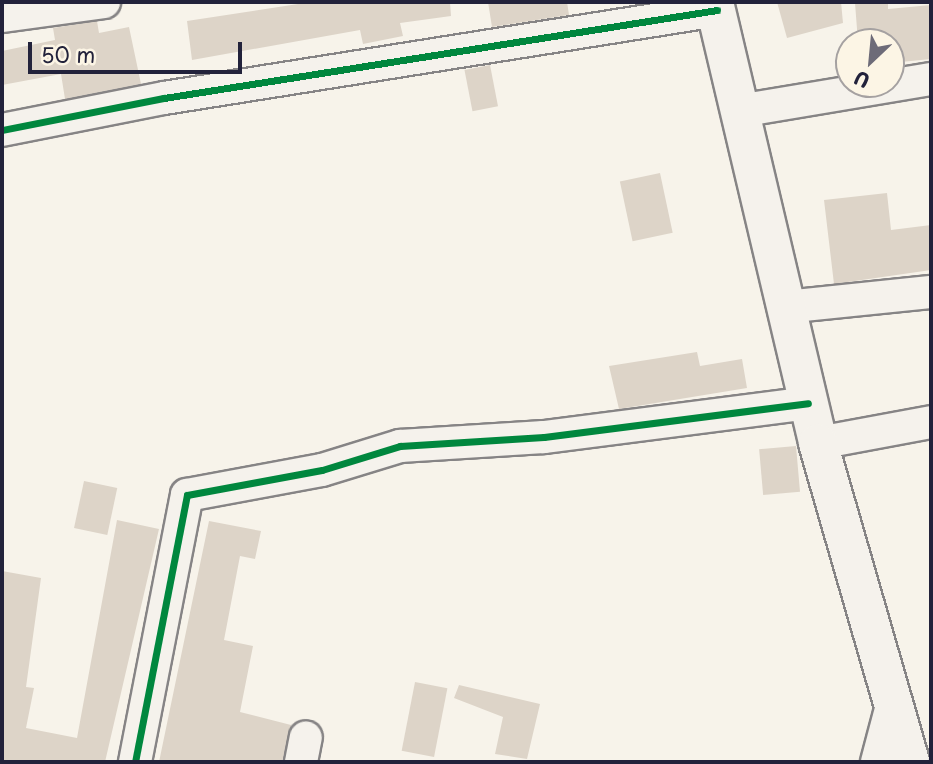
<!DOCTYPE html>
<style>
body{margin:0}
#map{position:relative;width:933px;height:764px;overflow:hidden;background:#f7f3ea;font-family:"Playpen Sans",sans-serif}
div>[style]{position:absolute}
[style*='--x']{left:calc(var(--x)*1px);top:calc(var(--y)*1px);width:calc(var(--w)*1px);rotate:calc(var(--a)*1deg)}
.building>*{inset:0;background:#ddd4c8;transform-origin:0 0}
.roads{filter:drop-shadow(2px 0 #868485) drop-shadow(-2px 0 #868485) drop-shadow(0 2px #868485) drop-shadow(0 -2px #868485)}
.minor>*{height:32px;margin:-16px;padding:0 16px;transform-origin:16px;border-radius:16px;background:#f5f2ec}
.major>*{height:38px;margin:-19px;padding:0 19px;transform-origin:19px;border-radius:19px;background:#f5f2ec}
.cycleway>*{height:7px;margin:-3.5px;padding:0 3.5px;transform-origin:3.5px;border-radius:3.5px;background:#00873e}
span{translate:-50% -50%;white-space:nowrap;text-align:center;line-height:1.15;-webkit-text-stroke:5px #fcf5e5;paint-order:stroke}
.frame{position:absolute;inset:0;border:4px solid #22223b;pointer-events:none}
.north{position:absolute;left:835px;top:28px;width:70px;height:70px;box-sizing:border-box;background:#fcf5e5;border:2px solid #a5a1a1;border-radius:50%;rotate:206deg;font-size:19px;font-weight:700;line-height:28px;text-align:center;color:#22223b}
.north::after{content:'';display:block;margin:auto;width:24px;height:32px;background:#6d6b78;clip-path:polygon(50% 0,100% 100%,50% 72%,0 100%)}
.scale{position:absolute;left:28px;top:42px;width:214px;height:32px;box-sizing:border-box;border:4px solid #22223b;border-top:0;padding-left:9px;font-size:21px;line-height:24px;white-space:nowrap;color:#22223b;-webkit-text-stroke:5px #fcf5e5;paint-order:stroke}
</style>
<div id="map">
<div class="building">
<i style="clip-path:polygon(311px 2px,450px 2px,451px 16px,400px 23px,403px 36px,363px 44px,360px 30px,192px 60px,187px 21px)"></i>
<i style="clip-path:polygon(488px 2px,567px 2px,569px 15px,492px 27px)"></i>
<i style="clip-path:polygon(777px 2px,841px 2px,843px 23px,787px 38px)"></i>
<i style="clip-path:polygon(888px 2px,888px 9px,931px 5px,931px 59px,891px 63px,891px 42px,858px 42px,855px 3px)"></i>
<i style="clip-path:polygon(97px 21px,99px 33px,129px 27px,141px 84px,65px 99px,61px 74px,2px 85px,2px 51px,55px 40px,53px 28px)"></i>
<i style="left:490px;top:65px;width:42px;height:26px;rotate:79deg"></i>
<i style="left:660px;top:173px;width:61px;height:41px;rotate:78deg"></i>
<i style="clip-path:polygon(887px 193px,891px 230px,931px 225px,931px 270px,834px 284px,824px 200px)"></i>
<i style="clip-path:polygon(697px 352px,700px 366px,742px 359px,747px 388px,619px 409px,609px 366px)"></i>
<i style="left:796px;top:446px;width:46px;height:37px;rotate:85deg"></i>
<i style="left:84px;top:481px;width:34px;height:48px;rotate:12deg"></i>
<i style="clip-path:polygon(117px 520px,159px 529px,105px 762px,2px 762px,2px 571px,41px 578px,26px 687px,34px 688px,26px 728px,77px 738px)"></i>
<i style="clip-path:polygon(209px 521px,261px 531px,255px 559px,240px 556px,224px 640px,253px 646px,240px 712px,291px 725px,282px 762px,159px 762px)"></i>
<i style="left:415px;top:682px;width:33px;height:70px;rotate:11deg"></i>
<i style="clip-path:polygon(459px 685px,540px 704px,527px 759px,495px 754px,503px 717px,454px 698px)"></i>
</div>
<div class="roads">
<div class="minor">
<i style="--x:2;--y:16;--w:103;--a:-7.8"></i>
<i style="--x:739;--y:111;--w:195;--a:-9.5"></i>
<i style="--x:2;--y:130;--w:165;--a:-11.2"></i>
<i style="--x:164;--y:98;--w:560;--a:-9.04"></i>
<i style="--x:785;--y:307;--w:147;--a:-5.9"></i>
<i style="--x:818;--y:443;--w:115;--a:-10.5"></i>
<i style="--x:135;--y:762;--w:272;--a:-79"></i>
<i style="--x:187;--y:495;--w:137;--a:-10.5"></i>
<i style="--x:322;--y:470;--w:82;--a:-17.1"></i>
<i style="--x:400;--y:446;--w:144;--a:-3.6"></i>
<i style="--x:544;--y:437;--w:266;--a:-7.3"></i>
<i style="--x:301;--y:762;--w:25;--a:-79"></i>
<i style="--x:877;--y:762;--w:55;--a:-75.2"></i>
</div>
<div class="major">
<i style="--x:714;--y:2;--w:453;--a:76.7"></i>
<i style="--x:818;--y:443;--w:332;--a:73.9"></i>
</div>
</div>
<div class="cycleway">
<i style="--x:2;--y:130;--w:165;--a:-11.2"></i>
<i style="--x:164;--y:98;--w:560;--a:-9.04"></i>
<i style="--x:135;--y:762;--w:272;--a:-79"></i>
<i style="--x:187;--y:495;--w:137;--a:-10.5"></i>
<i style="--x:322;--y:470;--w:82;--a:-17.1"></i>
<i style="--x:400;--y:446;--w:144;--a:-3.6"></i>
<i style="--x:544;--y:437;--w:266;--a:-7.3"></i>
</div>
<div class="frame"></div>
<div class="north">U</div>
<div class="scale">50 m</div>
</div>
